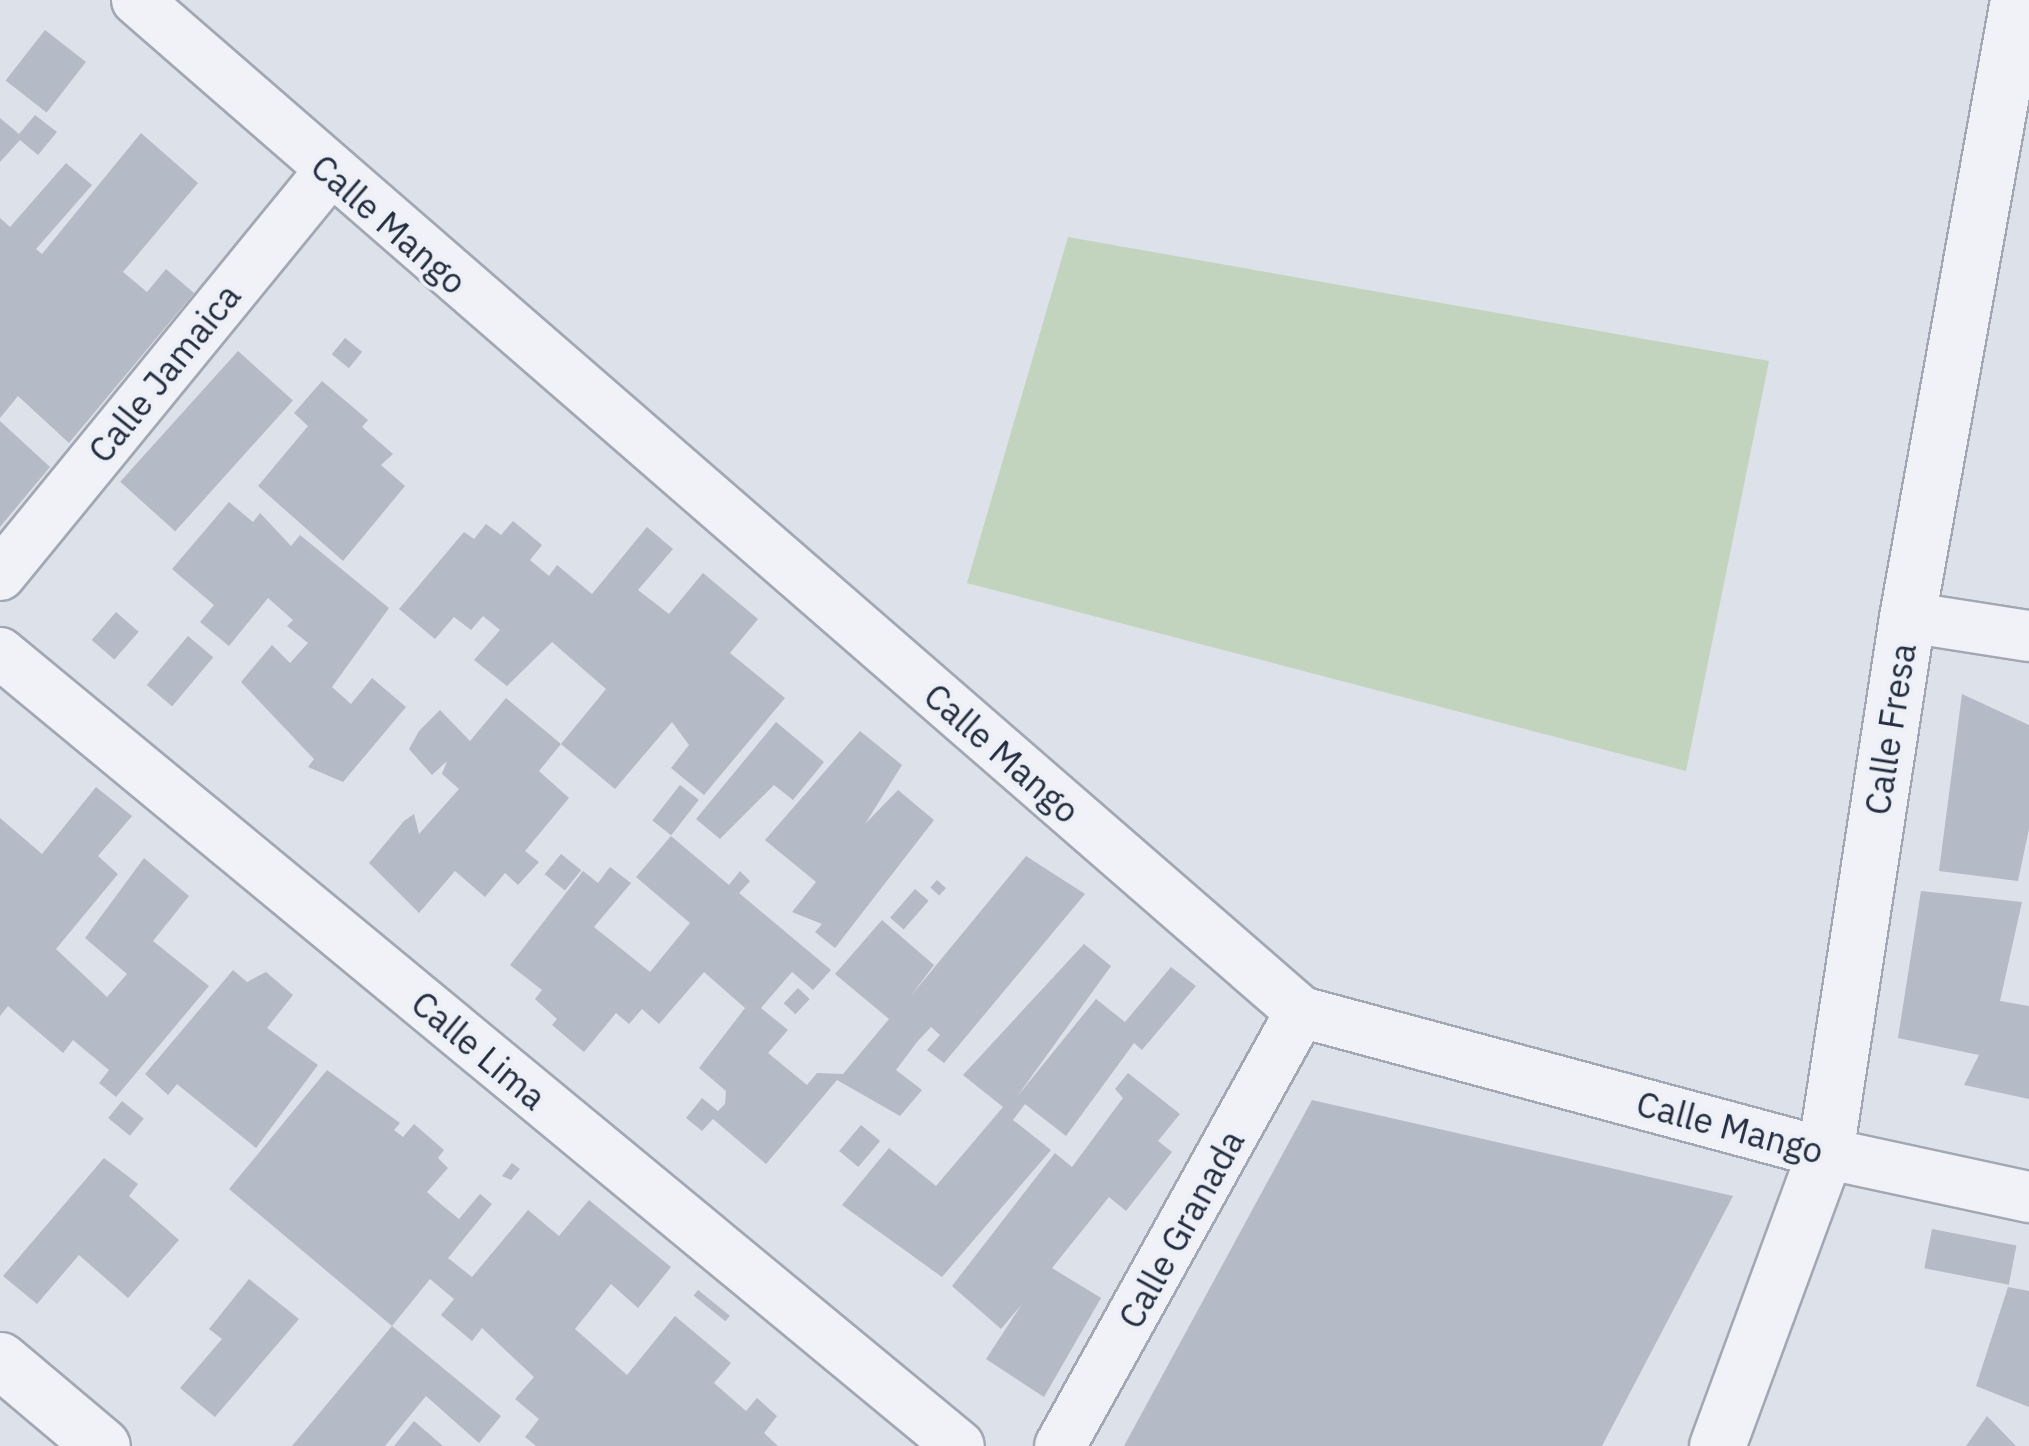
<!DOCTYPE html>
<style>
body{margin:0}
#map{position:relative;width:2029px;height:1446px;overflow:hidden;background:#dde1e9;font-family:"IBM Plex Sans",sans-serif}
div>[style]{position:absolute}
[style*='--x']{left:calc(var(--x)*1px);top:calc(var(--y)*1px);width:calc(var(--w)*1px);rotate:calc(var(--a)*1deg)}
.green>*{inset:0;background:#c2d4bd}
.building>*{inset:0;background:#b4bac6;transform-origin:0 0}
.roads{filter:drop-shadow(2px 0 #a2a8b3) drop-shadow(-2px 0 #a2a8b3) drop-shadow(0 2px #a2a8b3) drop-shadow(0 -2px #a2a8b3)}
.minor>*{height:50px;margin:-25px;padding:0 25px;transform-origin:25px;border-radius:25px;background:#f0f2f7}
.tertiary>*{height:55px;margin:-27.5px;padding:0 27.5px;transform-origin:27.5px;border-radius:27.5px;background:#f0f2f7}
span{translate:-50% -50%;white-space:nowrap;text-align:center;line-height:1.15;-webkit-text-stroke:8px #edf0f6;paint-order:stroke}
.street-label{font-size:35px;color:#252e41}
</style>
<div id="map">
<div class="green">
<i style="clip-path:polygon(1068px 237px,1769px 361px,1686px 771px,967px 583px)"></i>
</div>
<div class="building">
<i style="left:45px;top:30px;width:52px;height:64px;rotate:38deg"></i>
<i style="clip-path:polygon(35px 115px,57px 132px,38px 155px,20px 140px,0 162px,0 118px,19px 134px)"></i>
<i style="clip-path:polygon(141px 133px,198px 183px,123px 272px,147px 292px,166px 269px,194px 293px,69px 443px,18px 396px,0 418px,0 218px,10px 227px,66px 163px,92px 185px,36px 249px,42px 254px)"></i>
<i style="left:345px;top:338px;width:22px;height:21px;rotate:39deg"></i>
<i style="left:238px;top:351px;width:74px;height:176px;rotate:42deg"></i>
<i style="clip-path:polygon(322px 381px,368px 420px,362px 427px,393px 454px,381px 465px,405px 486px,343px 561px,258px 486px,308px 426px,294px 413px)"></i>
<i style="clip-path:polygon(0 421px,50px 467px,0 527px)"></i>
<i style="clip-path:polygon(229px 502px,253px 522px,260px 513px,291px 546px,300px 535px,389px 608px,332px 687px,351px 704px,372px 678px,406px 707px,343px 782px,308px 767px,314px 759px,241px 682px,272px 645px,290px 663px,308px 643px,287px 626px,293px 620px,268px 598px,229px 646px,200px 622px,214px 605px,172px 569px)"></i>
<i style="clip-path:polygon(513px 521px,542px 545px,530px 560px,549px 576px,557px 565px,592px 594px,647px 527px,673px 549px,638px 590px,669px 614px,703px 573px,758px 619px,730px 653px,785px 698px,704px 795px,671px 768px,689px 745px,672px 722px,615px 789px,561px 744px,539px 771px,569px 798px,525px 851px,539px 862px,518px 885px,505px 873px,485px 897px,455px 871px,419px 913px,369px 863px,404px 821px,414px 814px,419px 834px,459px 789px,442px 774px,447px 761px,432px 775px,409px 749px,419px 731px,440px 710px,470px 741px,506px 698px,561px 744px,606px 689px,552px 642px,507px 686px,474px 660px,500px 630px,483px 616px,471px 630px,454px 617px,435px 639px,399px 609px,464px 532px,474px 539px,486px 524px,501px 535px)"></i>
<i style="left:116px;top:612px;width:30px;height:37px;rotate:41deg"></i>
<i style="left:188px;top:636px;width:33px;height:64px;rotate:40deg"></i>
<i style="clip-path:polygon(1962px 694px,2029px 725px,2029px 829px,2018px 881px,1939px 871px)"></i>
<i style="clip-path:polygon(776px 722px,824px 762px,793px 800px,774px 785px,720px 839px,696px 819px)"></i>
<i style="clip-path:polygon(860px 731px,902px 765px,865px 824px,898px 790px,934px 820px,835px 948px,815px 932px,822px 924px,792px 912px,816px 882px,765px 840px)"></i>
<i style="left:680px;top:785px;width:24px;height:45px;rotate:38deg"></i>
<i style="clip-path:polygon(96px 787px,132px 816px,98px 856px,118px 874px,56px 949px,107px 997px,127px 974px,85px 938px,144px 858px,189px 896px,153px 941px,209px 986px,116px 1097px,99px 1083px,109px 1070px,73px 1040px,63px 1053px,8px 1006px,0 1016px,0 818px,42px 854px)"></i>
<i style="clip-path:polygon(671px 836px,729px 885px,740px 871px,750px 881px,739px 893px,831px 970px,813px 990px,792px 972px,761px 1008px,788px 1030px,768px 1053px,807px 1085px,817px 1073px,843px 1074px,889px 1019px,835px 974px,882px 920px,934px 965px,910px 997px,1026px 856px,1085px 894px,944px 1063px,927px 1050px,940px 1035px,931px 1027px,917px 1042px,896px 1070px,922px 1090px,900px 1116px,837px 1080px,766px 1164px,713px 1119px,702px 1131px,686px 1118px,702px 1098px,718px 1111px,725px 1104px,726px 1091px,699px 1068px,745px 1008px,704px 972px,659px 1024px,642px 1009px,629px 1024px,616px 1013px,584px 1052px,552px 1025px,557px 1019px,535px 999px,542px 990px,510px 965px,583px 871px,598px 883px,610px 867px,631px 883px,594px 927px,650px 972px,690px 923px,636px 877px)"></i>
<i style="left:561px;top:854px;width:26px;height:26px;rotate:39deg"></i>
<i style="left:937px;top:880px;width:12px;height:10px;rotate:42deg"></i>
<i style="left:915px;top:889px;width:18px;height:38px;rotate:41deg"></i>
<i style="clip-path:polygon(1921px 891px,2022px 902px,2000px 1001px,2029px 1006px,2029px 1099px,1964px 1085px,1979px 1055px,1898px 1038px)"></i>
<i style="clip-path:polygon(1084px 944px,1111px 966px,1016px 1098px,1096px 999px,1125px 1022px,1171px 967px,1196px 986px,1142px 1050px,1134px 1043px,1066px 1136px,1025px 1104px,1013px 1120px,1051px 1150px,942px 1277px,842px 1205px,889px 1148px,936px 1186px,1003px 1107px,963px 1075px)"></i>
<i style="clip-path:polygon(233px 970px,247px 982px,266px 972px,293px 995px,267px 1028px,318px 1065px,256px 1148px,177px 1084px,168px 1095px,145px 1074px)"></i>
<i style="left:798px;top:988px;width:16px;height:21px;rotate:43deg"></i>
<i style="clip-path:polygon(327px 1070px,400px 1123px,394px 1130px,403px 1137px,414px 1124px,444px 1150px,438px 1158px,448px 1168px,427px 1192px,443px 1206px,459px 1219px,480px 1194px,492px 1204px,448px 1258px,472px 1277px,528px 1210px,559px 1236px,589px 1200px,671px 1267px,638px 1308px,611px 1284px,575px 1329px,627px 1375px,675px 1316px,731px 1363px,714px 1383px,746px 1411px,757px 1398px,777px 1416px,764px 1433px,778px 1446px,536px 1446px,525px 1437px,539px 1419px,515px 1399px,534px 1377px,482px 1328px,472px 1341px,441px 1315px,454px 1299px,430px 1279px,392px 1326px,229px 1189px)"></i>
<i style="clip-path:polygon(1128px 1073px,1180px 1114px,1158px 1141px,1172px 1152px,1126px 1211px,1109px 1197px,1052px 1268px,1101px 1298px,1044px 1397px,986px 1359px,1022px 1304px,1001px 1329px,952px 1286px,1055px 1153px,1072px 1167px,1123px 1098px,1115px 1089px)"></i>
<i style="clip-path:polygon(1312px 1100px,1733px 1196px,1602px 1446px,1124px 1446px)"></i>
<i style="left:122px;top:1101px;width:28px;height:22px;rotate:39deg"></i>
<i style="left:861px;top:1125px;width:25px;height:34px;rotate:40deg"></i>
<i style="clip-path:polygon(104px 1158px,138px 1184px,129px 1196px,179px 1240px,128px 1298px,79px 1255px,37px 1304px,3px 1276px)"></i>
<i style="clip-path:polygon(512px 1163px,520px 1169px,511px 1180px,502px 1176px)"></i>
<i style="left:1932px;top:1229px;width:86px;height:40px;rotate:11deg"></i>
<i style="clip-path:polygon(249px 1279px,299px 1319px,215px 1417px,180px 1388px,222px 1339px,209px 1329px)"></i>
<i style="clip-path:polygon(2008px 1287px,2029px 1291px,2029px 1407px,1976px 1386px)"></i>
<i style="left:698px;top:1290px;width:41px;height:7px;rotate:39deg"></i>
<i style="clip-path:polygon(392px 1326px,501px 1416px,479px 1443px,426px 1396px,385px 1446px,292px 1446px)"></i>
<i style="clip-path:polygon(1987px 1416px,2016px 1446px,1966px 1446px)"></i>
<i style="clip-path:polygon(414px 1421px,443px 1446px,394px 1446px)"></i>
</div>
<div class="roads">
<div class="minor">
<i style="--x:137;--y:0;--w:1542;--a:41"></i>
<i style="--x:1301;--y:1012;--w:543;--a:15.06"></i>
<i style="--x:1825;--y:1153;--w:209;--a:12.2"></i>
<i style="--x:0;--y:575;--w:520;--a:-50.77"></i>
<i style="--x:1907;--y:617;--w:123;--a:8.9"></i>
<i style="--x:0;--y:653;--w:1244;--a:39.59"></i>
<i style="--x:1060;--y:1446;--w:496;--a:-61"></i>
</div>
<div class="tertiary">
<i style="--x:0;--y:1360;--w:133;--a:40.1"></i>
<i style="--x:1717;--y:1446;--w:312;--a:-69.8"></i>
<i style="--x:1825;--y:1153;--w:542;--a:-81.3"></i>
<i style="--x:1907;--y:617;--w:627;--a:-79.8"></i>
</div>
</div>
<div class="street-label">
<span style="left:389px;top:224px;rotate:41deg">Calle Mango</span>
<span style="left:164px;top:373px;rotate:-51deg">Calle Jamaica</span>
<span style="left:1890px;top:729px;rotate:-81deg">Calle Fresa</span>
<span style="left:1002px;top:753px;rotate:41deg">Calle Mango</span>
<span style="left:479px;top:1050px;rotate:40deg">Calle Lima</span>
<span style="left:1730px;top:1127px;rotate:15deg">Calle Mango</span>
<span style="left:1181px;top:1229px;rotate:-61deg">Calle Granada</span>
</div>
</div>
